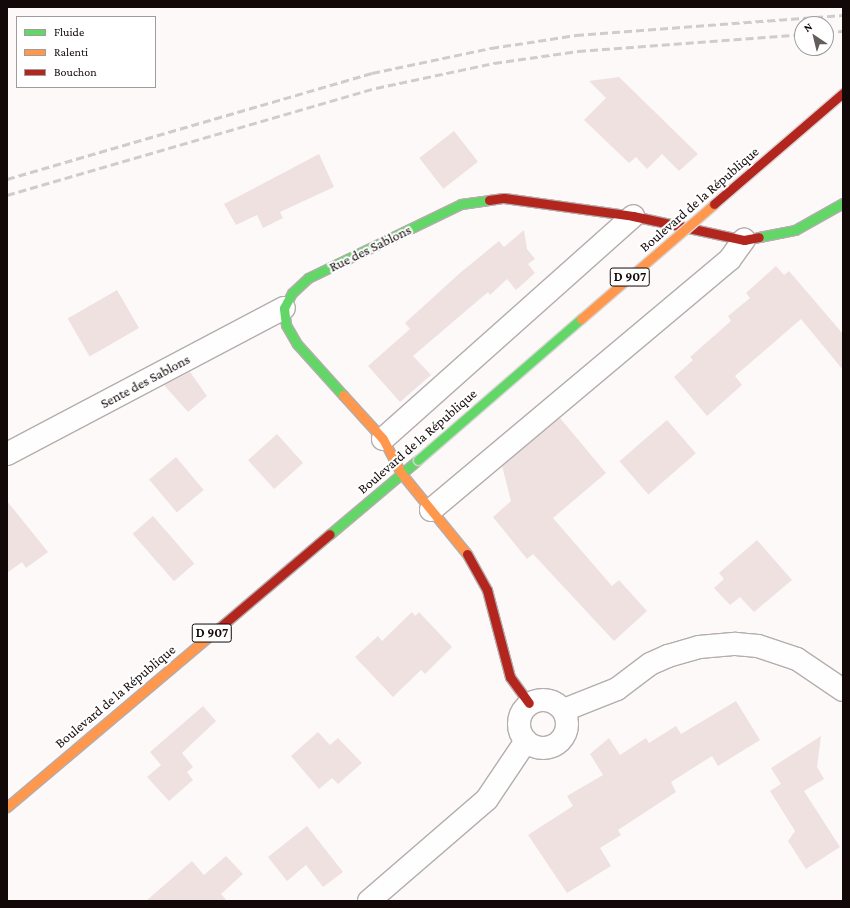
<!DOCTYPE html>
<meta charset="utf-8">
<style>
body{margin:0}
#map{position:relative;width:850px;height:908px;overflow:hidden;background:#fdf9f9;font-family:"Crimson Pro",serif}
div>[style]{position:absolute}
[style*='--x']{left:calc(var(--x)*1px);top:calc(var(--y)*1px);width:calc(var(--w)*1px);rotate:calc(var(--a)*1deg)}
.building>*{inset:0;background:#efe1e0;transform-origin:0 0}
.roads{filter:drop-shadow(1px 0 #b5adad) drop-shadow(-1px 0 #b5adad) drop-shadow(0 1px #b5adad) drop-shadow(0 -1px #b5adad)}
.street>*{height:22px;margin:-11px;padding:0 11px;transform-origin:11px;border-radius:11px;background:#fffefe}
.street>.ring{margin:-11px;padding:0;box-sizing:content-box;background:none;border:22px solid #fffefe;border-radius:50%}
.fast>*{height:9px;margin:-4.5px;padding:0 4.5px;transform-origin:4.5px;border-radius:4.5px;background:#63d668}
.slow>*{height:9px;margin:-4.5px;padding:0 4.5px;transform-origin:4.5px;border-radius:4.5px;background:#ff974d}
.jam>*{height:9px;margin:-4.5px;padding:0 4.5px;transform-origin:4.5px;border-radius:4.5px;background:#b3261e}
.rail>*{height:3px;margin-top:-1.5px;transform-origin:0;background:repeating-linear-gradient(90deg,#cecccc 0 8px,transparent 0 12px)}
.bridges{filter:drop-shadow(1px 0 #d8d5d5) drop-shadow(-1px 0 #d8d5d5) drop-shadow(0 1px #d8d5d5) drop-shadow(0 -1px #d8d5d5)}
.fast-bridge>*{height:9px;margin:-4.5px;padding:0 4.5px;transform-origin:4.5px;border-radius:4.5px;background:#63d668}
.slow-bridge>*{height:9px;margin:-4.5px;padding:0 4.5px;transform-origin:4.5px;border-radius:4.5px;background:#ff974d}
.jam-bridge>*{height:9px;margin:-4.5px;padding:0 4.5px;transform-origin:4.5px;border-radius:4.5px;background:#b3261e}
span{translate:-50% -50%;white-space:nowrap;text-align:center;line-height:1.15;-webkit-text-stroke:4px #fff;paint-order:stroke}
.shield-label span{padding:1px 3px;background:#fff;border:1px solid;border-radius:3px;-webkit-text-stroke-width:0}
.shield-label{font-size:13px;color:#130808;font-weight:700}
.street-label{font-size:14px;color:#130808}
.frame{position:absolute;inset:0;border:8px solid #130808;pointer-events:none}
.legend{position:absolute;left:16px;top:16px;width:140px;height:72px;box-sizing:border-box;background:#fff;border:1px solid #a19c9c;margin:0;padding:5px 7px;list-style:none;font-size:12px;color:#130808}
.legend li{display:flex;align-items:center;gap:8px;height:20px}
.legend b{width:20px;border:1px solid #a19c9c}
.north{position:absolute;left:794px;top:16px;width:40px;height:40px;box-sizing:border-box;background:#fff;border:1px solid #a19c9c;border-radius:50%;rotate:325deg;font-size:11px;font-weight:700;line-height:16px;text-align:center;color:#130808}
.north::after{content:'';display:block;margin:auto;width:14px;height:18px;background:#655c5c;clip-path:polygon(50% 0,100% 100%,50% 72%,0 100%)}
</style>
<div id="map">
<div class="building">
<i style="clip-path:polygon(619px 77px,698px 154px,679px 171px,662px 154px,647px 169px,636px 157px,629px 163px,584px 120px,606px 98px,589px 81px)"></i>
<i style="left:454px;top:131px;width:39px;height:44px;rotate:52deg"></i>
<i style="clip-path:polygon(319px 154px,334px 187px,280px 212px,283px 218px,263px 228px,257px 215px,236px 225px,224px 204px)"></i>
<i style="clip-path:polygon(524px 230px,527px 249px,535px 259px,528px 264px,535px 273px,516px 290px,507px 279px,490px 295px,488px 292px,413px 356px,431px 375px,400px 402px,368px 366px,410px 329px,405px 323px,460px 273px,499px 241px,504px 247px)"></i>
<i style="clip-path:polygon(776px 266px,784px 275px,789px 271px,843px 334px,843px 370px,801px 319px,735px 376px,742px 385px,707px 416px,674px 377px,693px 360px,690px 357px,731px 321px,728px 316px,750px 298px,746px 293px)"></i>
<i style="left:117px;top:290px;width:44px;height:57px;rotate:60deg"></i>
<i style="clip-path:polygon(190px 372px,207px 396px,188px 412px,164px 385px)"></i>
<i style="clip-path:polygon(560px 418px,606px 473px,553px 518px,612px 586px,619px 580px,647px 611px,614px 641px,533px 554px,527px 559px,493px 517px,511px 501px,502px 466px)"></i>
<i style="left:667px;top:420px;width:44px;height:63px;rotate:49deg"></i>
<i style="left:277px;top:434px;width:39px;height:39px;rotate:48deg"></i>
<i style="left:176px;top:457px;width:43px;height:35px;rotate:50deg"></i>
<i style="clip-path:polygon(7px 501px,48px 552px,26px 568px,22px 562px,7px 573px)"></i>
<i style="left:153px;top:516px;width:63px;height:27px;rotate:49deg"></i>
<i style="clip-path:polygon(757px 540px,792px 580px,754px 612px,740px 597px,730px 605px,714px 588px,724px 579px,719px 573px)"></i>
<i style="clip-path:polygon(412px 612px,415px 616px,419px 612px,452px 647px,425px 674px,421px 670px,393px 697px,355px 657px,378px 636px,382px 641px)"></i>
<i style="clip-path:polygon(736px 701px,760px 740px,718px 766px,712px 756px,671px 782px,676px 792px,618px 830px,621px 835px,600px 848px,611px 866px,567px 893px,528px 835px,573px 806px,567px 796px,603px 775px,590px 754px,609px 738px,620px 755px,646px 738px,649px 743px,676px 726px,681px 734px)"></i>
<i style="clip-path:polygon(203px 706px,216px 721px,182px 753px,193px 767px,187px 772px,193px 780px,169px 801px,147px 777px,161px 765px,150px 752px)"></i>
<i style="clip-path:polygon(318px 732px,330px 745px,338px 738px,362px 763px,338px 784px,332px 778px,319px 789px,291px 756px)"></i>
<i style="clip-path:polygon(821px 736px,817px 767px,824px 779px,804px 791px,840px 847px,806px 869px,788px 841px,795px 831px,770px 791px,781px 784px,771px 768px)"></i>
<i style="clip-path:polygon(307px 826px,343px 872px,323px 887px,306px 865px,287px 881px,268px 857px)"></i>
<i style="clip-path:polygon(226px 856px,243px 874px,221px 894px,227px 901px,146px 901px,192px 861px,204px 875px)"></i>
</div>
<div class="roads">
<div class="street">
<i style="--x:383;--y:439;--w:335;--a:-41.7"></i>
<i style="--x:7;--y:454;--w:313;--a:-27.8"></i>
<i style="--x:431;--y:510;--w:390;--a:-40"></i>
<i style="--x:730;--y:259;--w:24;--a:-54"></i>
<i class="ring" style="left:519px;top:700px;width:26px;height:26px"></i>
<i style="--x:564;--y:710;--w:57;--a:-21.6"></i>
<i style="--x:617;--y:689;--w:41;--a:-37.1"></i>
<i style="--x:650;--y:664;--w:20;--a:-24"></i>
<i style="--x:668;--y:656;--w:32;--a:-16"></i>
<i style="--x:699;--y:647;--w:37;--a:-5"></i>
<i style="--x:736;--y:644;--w:22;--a:5"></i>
<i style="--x:758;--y:646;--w:41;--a:18.4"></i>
<i style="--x:797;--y:659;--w:55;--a:34"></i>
<i style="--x:369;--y:901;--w:156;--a:-40.8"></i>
<i style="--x:487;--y:799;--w:70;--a:-56.1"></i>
</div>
<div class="fast">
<i style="--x:759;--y:237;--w:37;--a:-11"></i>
<i style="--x:795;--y:230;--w:55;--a:-29.4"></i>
<i style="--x:343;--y:395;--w:69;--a:-132"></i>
<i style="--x:297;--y:344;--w:22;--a:-120"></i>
<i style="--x:286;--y:325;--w:17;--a:-97"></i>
<i style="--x:284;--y:308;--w:17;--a:-62"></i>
<i style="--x:292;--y:293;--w:22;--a:-43"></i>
<i style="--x:308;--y:278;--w:170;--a:-25.8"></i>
<i style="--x:461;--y:204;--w:28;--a:-8"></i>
<i style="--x:330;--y:534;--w:115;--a:-40.1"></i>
</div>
<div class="slow">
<i style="--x:343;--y:395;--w:59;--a:47.7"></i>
<i style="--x:383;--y:439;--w:38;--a:62"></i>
<i style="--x:401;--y:473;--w:104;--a:50.8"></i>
<i style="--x:7;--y:807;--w:277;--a:-40.2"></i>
</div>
<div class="jam">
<i style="--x:489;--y:200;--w:15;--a:-8"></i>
<i style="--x:504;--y:198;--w:130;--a:7.9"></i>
<i style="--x:633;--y:216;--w:114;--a:12.2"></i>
<i style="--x:744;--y:240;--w:15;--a:-11"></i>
<i style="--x:467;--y:554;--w:41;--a:60.9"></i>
<i style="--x:487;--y:590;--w:90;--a:75.2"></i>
<i style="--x:510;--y:677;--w:32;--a:54"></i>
<i style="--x:219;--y:628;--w:145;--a:-40.3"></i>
</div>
</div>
<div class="rail">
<i style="--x:826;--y:32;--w:17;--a:-3"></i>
<i style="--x:7;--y:179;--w:380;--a:-16.2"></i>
<i style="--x:372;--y:73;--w:122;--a:-11.9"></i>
<i style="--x:491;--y:48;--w:86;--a:-8.7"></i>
<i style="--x:576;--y:35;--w:268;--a:-4.3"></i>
<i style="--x:7;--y:195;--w:384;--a:-16.2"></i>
<i style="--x:376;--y:88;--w:121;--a:-12"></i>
<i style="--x:494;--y:63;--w:85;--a:-8.1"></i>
<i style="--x:578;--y:51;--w:225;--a:-4.3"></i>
</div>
<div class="bridges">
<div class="fast-bridge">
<i style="--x:418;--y:460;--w:216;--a:-40.9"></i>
</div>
<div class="slow-bridge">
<i style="--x:581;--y:319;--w:176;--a:-40.8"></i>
</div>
<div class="jam-bridge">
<i style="--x:714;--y:204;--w:170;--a:-40.7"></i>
</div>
</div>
<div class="shield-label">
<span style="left:630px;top:277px">D 907</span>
<span style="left:212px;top:633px">D 907</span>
</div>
<div class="street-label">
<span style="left:699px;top:199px;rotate:-41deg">Boulevard de la République</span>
<span style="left:370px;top:248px;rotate:-26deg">Rue des Sablons</span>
<span style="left:145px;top:381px;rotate:-28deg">Sente des Sablons</span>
<span style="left:417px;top:441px;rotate:-41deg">Boulevard de la République</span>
<span style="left:115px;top:696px;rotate:-40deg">Boulevard de la République</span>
</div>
<div class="frame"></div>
<ul class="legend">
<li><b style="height:5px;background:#63d668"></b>Fluide</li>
<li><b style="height:5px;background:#ff974d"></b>Ralenti</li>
<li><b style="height:5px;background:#b3261e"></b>Bouchon</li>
</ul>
<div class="north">N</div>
</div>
